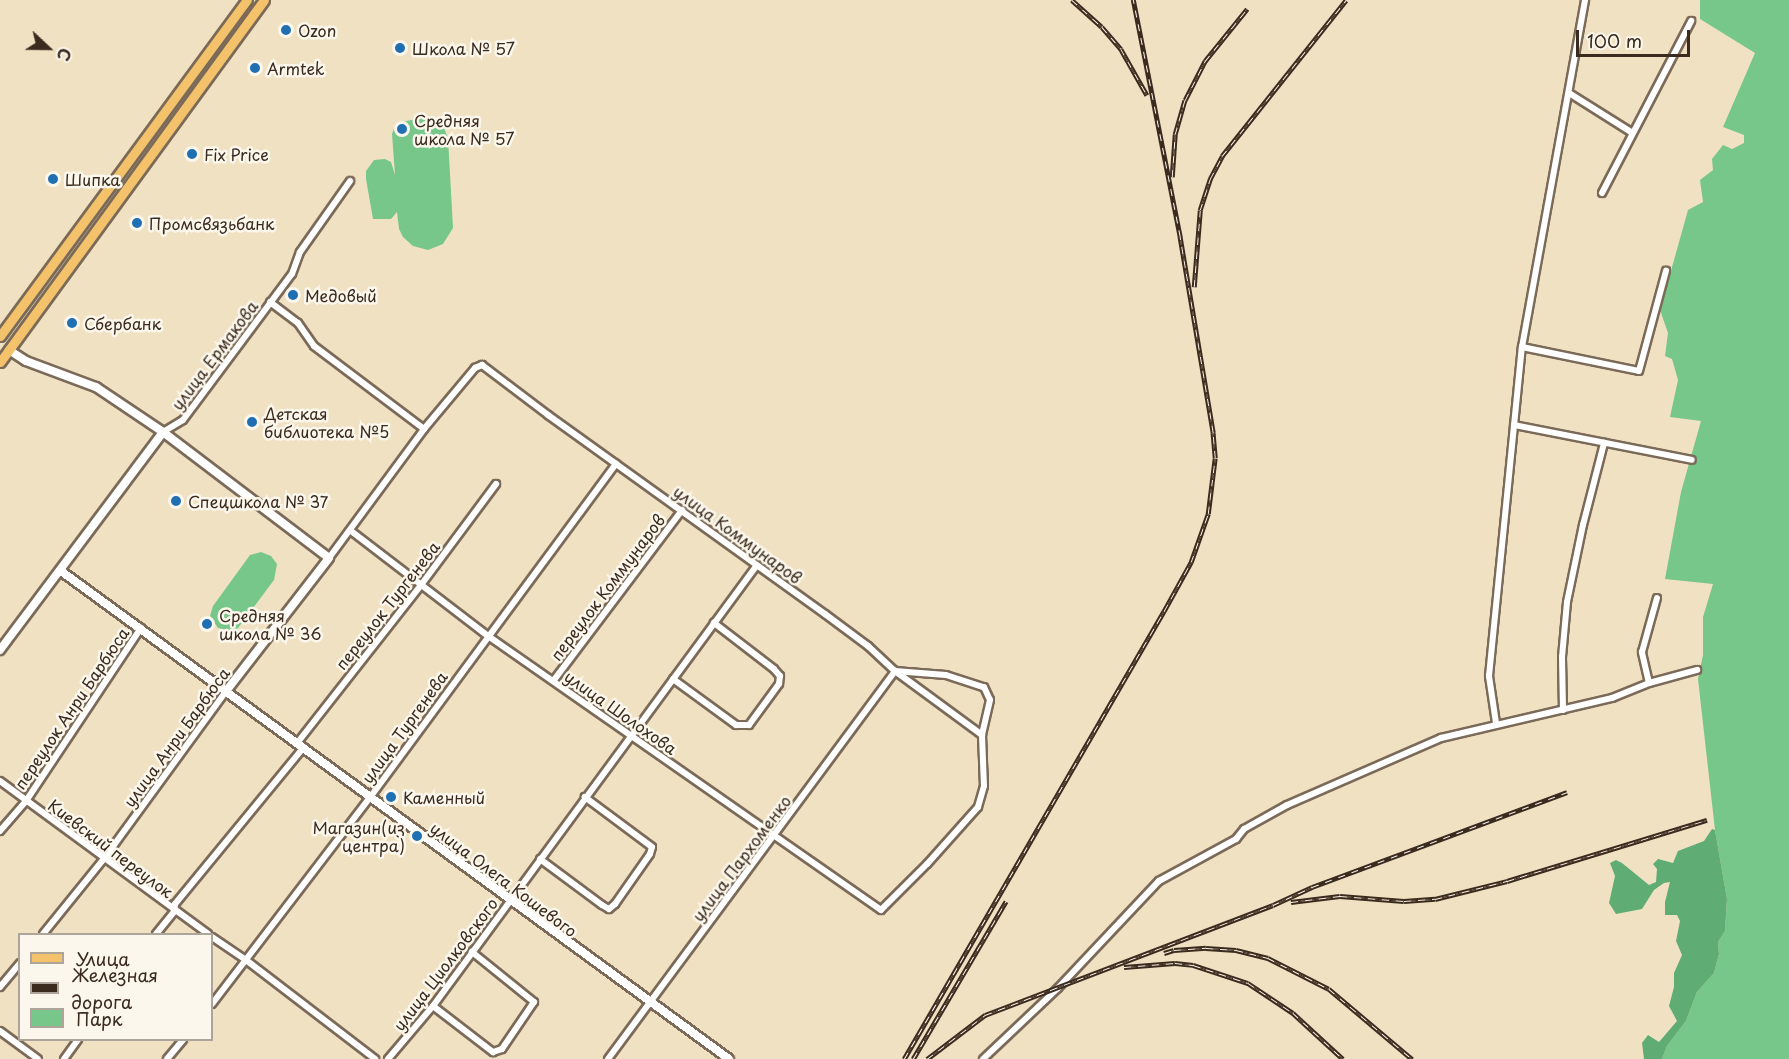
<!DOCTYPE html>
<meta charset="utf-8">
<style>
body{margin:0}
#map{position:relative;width:1789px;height:1059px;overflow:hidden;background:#f1e1c3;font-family:"Playpen Sans",sans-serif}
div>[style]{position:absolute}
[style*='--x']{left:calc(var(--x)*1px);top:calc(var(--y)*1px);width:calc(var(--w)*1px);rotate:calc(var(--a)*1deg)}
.green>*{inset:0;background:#76c789}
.forest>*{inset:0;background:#60ac75}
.roads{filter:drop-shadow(2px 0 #7b6a58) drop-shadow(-2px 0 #7b6a58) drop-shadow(0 2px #7b6a58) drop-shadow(0 -2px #7b6a58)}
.minor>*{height:6px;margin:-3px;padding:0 3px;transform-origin:3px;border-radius:3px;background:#fff}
.tertiary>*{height:8px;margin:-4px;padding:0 4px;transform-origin:4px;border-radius:4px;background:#fff}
.primary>*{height:9px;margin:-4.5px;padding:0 4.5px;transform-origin:4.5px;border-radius:4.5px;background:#f3c26a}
.rail>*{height:4.5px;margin-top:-2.25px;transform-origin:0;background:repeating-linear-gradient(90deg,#fbf7ec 0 7px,#3b2a1e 0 14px);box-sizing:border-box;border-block:2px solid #3b2a1e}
.dots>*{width:16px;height:16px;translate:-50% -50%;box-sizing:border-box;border:3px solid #fbf7ec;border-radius:50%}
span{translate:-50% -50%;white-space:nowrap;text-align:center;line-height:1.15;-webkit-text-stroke:5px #fbf7ec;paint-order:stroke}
.poi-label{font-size:16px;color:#3b2a1e}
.left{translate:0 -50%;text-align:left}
.right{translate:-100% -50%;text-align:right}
.street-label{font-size:16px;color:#3b2a1e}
.legend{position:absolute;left:18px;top:933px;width:195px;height:108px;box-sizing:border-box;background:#fbf7ec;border:2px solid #aea59a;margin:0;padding:8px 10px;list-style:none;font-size:18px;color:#3b2a1e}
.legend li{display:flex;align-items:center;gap:12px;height:30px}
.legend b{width:30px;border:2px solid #aea59a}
.north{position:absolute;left:18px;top:18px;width:60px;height:60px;-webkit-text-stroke:4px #fbf7ec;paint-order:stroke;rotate:112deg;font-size:16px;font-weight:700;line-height:24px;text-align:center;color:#3b2a1e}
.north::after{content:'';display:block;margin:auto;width:21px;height:27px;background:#3b2a1e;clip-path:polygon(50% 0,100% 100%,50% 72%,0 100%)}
.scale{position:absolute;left:1576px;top:30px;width:114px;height:27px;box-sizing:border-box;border:3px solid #3b2a1e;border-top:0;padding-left:8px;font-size:18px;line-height:21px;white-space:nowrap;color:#3b2a1e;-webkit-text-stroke:4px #fbf7ec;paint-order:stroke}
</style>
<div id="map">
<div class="green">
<i style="clip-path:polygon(1700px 0,1789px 0,1789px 1059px,1662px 1059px,1667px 1046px,1686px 1021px,1697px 992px,1714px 973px,1719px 954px,1718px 942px,1725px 931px,1727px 899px,1715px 830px,1698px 679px,1703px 655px,1703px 617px,1713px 584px,1665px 579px,1681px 492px,1701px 421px,1670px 417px,1678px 380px,1672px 359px,1665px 356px,1668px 333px,1660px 310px,1688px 210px,1703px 202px,1700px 180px,1713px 170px,1712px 159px,1723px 145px,1732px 149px,1744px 143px,1744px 135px,1723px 127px,1755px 53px,1700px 19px)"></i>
<i style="clip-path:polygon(421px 118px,437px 123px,444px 128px,448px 138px,453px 228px,443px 244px,428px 250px,413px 246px,403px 237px,399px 229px,397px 212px,391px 219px,373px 219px,366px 179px,366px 171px,374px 160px,385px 159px,391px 162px,395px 175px,392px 134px,395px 126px,402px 122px)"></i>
<i style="clip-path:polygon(261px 552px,271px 556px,277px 564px,274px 580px,238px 628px,232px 631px,218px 628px,210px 616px,213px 606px,250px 555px)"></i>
</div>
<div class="forest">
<i style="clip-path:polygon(1712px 829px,1715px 830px,1727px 899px,1725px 931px,1718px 942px,1719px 954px,1714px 973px,1697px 992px,1686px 1021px,1667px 1046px,1662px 1059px,1644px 1059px,1642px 1043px,1648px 1035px,1659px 1042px,1677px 1021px,1669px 1006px,1674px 987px,1674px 973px,1682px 955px,1676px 941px,1680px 921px,1677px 915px,1665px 915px,1665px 902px,1670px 882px,1664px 883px,1654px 890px,1642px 909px,1616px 914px,1609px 903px,1615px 876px,1610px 863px,1616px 860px,1622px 863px,1649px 885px,1656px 882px,1657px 869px,1653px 864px,1658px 859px,1673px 863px,1678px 851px,1704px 841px)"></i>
</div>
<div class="roads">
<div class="minor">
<i style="--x:1569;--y:93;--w:73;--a:32.2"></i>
<i style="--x:1602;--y:193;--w:194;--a:-62.6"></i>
<i style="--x:270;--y:302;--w:35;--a:37"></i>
<i style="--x:298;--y:323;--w:28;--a:55"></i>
<i style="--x:314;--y:346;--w:138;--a:37"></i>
<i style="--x:1522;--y:347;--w:119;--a:11.6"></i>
<i style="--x:1639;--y:371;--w:104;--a:-74.9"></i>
<i style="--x:1514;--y:425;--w:181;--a:11.1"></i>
<i style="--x:163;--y:432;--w:23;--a:-31"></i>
<i style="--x:183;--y:420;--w:182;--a:-53.3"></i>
<i style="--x:292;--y:274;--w:23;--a:-70"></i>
<i style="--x:300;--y:252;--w:87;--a:-54.8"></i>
<i style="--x:329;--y:558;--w:160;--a:-53.6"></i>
<i style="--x:424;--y:429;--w:80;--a:-50.1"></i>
<i style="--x:475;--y:368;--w:8;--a:-23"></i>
<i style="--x:482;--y:365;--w:83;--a:37.1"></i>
<i style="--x:548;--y:415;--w:341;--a:35.7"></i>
<i style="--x:825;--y:614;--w:54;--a:36.7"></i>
<i style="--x:868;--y:646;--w:37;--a:43"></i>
<i style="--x:895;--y:671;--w:51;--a:4.5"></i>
<i style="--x:946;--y:675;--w:40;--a:18"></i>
<i style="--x:984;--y:687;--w:14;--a:65"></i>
<i style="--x:990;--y:700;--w:36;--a:103"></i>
<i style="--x:982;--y:735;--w:51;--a:87.8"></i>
<i style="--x:984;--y:786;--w:22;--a:106"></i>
<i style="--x:978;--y:807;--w:76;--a:131.8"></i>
<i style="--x:927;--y:864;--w:65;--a:135"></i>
<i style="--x:881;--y:910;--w:479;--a:-145.1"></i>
<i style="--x:488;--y:636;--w:174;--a:-142.5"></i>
<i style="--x:673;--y:679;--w:78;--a:36.1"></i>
<i style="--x:736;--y:725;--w:13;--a:0"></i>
<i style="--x:749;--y:725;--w:51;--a:-53.8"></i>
<i style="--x:779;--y:684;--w:8;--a:-83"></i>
<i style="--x:780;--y:676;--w:9;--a:-131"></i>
<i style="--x:774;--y:669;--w:76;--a:-142.5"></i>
<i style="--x:554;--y:680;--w:213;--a:-53"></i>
<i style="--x:1649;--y:683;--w:32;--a:-103"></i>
<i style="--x:1642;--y:652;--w:56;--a:-74.5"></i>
<i style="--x:1563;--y:710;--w:53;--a:-91.1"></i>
<i style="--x:1562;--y:657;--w:55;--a:-84.8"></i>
<i style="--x:1567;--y:602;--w:79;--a:-78.3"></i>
<i style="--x:1583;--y:525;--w:85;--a:-75.6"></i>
<i style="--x:1496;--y:723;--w:48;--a:-98.5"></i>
<i style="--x:1489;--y:676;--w:331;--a:-84.3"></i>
<i style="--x:1522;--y:347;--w:353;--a:-79.7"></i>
<i style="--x:298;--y:742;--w:199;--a:-51.9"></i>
<i style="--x:421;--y:585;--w:126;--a:-53.4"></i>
<i style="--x:0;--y:781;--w:258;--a:36.3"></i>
<i style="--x:0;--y:831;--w:40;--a:-49"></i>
<i style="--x:26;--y:801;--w:208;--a:-56.4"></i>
<i style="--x:540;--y:859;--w:77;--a:36.6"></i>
<i style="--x:602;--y:905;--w:8;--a:30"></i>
<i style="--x:609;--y:909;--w:8;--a:-40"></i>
<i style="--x:615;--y:904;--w:61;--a:-55"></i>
<i style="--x:650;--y:854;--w:7;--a:-74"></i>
<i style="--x:652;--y:847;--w:84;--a:-143.3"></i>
<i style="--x:43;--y:934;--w:95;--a:-51"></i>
<i style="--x:103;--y:860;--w:210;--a:-53.9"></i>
<i style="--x:156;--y:934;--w:28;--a:-51"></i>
<i style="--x:174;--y:912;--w:8;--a:-83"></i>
<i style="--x:175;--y:904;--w:203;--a:-50.6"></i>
<i style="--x:212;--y:937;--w:41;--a:34.1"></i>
<i style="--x:246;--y:960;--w:163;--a:37.5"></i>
<i style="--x:0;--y:987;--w:31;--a:-50"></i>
<i style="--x:212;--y:1004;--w:262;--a:-52.6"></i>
<i style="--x:371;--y:796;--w:413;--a:-53.6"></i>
<i style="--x:433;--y:1006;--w:76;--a:37.5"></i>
<i style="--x:493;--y:1052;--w:9;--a:-18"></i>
<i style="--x:502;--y:1049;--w:57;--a:-55.8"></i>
<i style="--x:534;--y:1002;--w:80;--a:-141.1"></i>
<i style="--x:0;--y:1031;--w:47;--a:36.4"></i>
<i style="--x:64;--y:1059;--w:24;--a:-54"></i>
<i style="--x:167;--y:1059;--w:25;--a:-50"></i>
<i style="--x:388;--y:1059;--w:70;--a:-49.7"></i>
<i style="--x:433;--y:1006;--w:547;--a:-53.7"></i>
<i style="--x:608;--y:1059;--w:483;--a:-53.5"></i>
<i style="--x:895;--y:671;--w:108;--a:36.3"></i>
<i style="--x:983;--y:1059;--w:103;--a:-43.4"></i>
<i style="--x:1058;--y:988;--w:147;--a:-46.7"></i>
<i style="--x:1159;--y:881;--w:88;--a:-28.6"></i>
<i style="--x:1236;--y:839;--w:13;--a:-51"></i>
<i style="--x:1244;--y:829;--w:49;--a:-29.2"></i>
<i style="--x:1287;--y:805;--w:168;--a:-23.5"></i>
<i style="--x:1441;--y:738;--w:176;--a:-13.2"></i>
<i style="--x:1612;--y:698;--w:40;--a:-22"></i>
<i style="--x:1649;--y:683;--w:50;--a:-15.2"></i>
</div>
<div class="tertiary">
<i style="--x:9;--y:350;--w:20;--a:33"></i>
<i style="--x:26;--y:361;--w:75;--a:20.4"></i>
<i style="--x:96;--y:387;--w:81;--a:33.9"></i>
<i style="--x:163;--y:432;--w:208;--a:37.2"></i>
<i style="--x:329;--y:558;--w:167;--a:127.7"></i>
<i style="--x:61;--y:571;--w:827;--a:36.15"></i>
<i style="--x:0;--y:650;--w:272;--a:-53.2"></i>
</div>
<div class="primary">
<i style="--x:0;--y:336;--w:417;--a:-53.7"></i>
<i style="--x:0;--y:362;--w:448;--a:-53.9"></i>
</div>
</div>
<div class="rail">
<i style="--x:1072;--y:0;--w:40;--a:42"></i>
<i style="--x:1102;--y:27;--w:29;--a:49"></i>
<i style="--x:1121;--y:49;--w:53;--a:60.5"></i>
<i style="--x:1172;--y:177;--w:43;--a:-86"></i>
<i style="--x:1175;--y:134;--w:35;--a:-74"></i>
<i style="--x:1185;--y:100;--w:44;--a:-62.9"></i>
<i style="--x:1205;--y:61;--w:67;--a:-51.1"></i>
<i style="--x:1194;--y:287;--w:77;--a:-85.5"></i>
<i style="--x:1200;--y:210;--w:33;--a:-72"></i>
<i style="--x:1210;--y:179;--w:26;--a:-62"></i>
<i style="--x:1222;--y:156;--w:199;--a:-51.5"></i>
<i style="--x:1291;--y:902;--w:49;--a:-7"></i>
<i style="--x:1340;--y:896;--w:64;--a:4.5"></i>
<i style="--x:1404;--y:901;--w:31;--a:-4"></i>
<i style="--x:1435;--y:899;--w:74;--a:-14"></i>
<i style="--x:1507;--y:881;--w:209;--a:-17"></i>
<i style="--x:1164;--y:953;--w:10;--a:-17"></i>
<i style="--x:1174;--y:950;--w:32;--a:-4"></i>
<i style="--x:1206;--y:948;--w:30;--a:4"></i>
<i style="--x:1236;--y:950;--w:33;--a:14"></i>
<i style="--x:1268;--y:958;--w:68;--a:26.9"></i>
<i style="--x:1329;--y:989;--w:109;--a:40.1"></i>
<i style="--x:1124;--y:967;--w:51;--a:-4.5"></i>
<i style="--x:1175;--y:963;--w:18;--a:6"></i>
<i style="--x:1193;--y:965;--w:58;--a:18.1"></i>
<i style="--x:1248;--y:983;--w:54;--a:33.7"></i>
<i style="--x:1293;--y:1013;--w:68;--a:42.6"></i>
<i style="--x:904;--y:1059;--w:518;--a:-59.87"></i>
<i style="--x:1164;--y:611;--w:56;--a:-61.1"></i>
<i style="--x:1191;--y:562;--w:51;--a:-70.5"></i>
<i style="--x:1208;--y:514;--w:56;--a:-82.9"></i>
<i style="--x:1215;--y:458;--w:25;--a:-95"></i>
<i style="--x:1213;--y:433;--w:199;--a:-99.6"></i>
<i style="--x:1180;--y:237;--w:242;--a:-101.2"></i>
<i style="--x:913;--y:1059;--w:183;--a:-59.5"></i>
<i style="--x:927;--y:1059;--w:73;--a:-37.2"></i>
<i style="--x:985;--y:1015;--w:308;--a:-20.9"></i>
<i style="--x:1273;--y:905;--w:43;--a:-24.8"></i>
<i style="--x:1312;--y:887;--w:272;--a:-20.4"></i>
</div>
<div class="dots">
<i style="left:286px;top:30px;background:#1f6fb2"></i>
<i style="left:400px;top:48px;background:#1f6fb2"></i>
<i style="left:255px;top:68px;background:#1f6fb2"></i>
<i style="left:402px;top:129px;background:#1f6fb2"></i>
<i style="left:192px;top:154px;background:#1f6fb2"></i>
<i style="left:53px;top:179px;background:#1f6fb2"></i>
<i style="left:137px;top:223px;background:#1f6fb2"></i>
<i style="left:293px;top:295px;background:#1f6fb2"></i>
<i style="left:72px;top:323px;background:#1f6fb2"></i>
<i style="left:252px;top:422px;background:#1f6fb2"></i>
<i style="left:176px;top:501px;background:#1f6fb2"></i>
<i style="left:207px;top:624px;background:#1f6fb2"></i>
<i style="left:391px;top:797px;background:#1f6fb2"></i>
<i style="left:417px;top:836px;background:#1f6fb2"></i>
</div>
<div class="poi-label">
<span class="left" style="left:298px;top:30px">Ozon</span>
<span class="left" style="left:412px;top:48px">Школа № 57</span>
<span class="left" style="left:267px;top:68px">Armtek</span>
<span class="left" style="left:414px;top:129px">Средняя<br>школа № 57</span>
<span class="left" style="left:204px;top:154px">Fix Price</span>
<span class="left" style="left:65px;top:179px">Шипка</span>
<span class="left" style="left:149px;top:223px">Промсвязьбанк</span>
<span class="left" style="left:305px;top:295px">Медовый</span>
<span class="left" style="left:84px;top:323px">Сбербанк</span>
<span class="left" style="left:264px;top:422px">Детская<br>библиотека №5</span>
<span class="left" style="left:188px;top:501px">Спецшкола № 37</span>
<span class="left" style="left:219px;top:624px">Средняя<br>школа № 36</span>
<span class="left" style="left:403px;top:797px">Каменный</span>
<span class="right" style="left:405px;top:836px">Магазин(из<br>центра)</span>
</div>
<div class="street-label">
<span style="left:214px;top:355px;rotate:-53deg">улица Ермакова</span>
<span style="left:738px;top:534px;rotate:36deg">улица Коммунаров</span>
<span style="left:607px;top:587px;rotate:-53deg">переулок Коммунаров</span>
<span style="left:387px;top:605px;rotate:-52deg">переулок Тургенева</span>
<span style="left:71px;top:708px;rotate:-56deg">переулок Анри Барбюса</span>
<span style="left:621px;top:712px;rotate:35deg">улица Шолохова</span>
<span style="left:404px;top:727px;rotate:-54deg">улица Тургенева</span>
<span style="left:176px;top:737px;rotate:-54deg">улица Анри Барбюса</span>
<span style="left:111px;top:848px;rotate:37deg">Киевский переулок</span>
<span style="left:741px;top:858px;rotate:-53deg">улица Пархоменко</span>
<span style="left:504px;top:879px;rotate:37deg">улица Олега Кошевого</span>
<span style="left:445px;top:964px;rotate:-53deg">улица Циолковского</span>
</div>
<ul class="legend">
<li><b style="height:8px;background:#f3c26a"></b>Улица</li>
<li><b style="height:8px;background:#3b2a1e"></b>Железная дорога</li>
<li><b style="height:16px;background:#76c789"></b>Парк</li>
</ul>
<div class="north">С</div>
<div class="scale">100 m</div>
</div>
